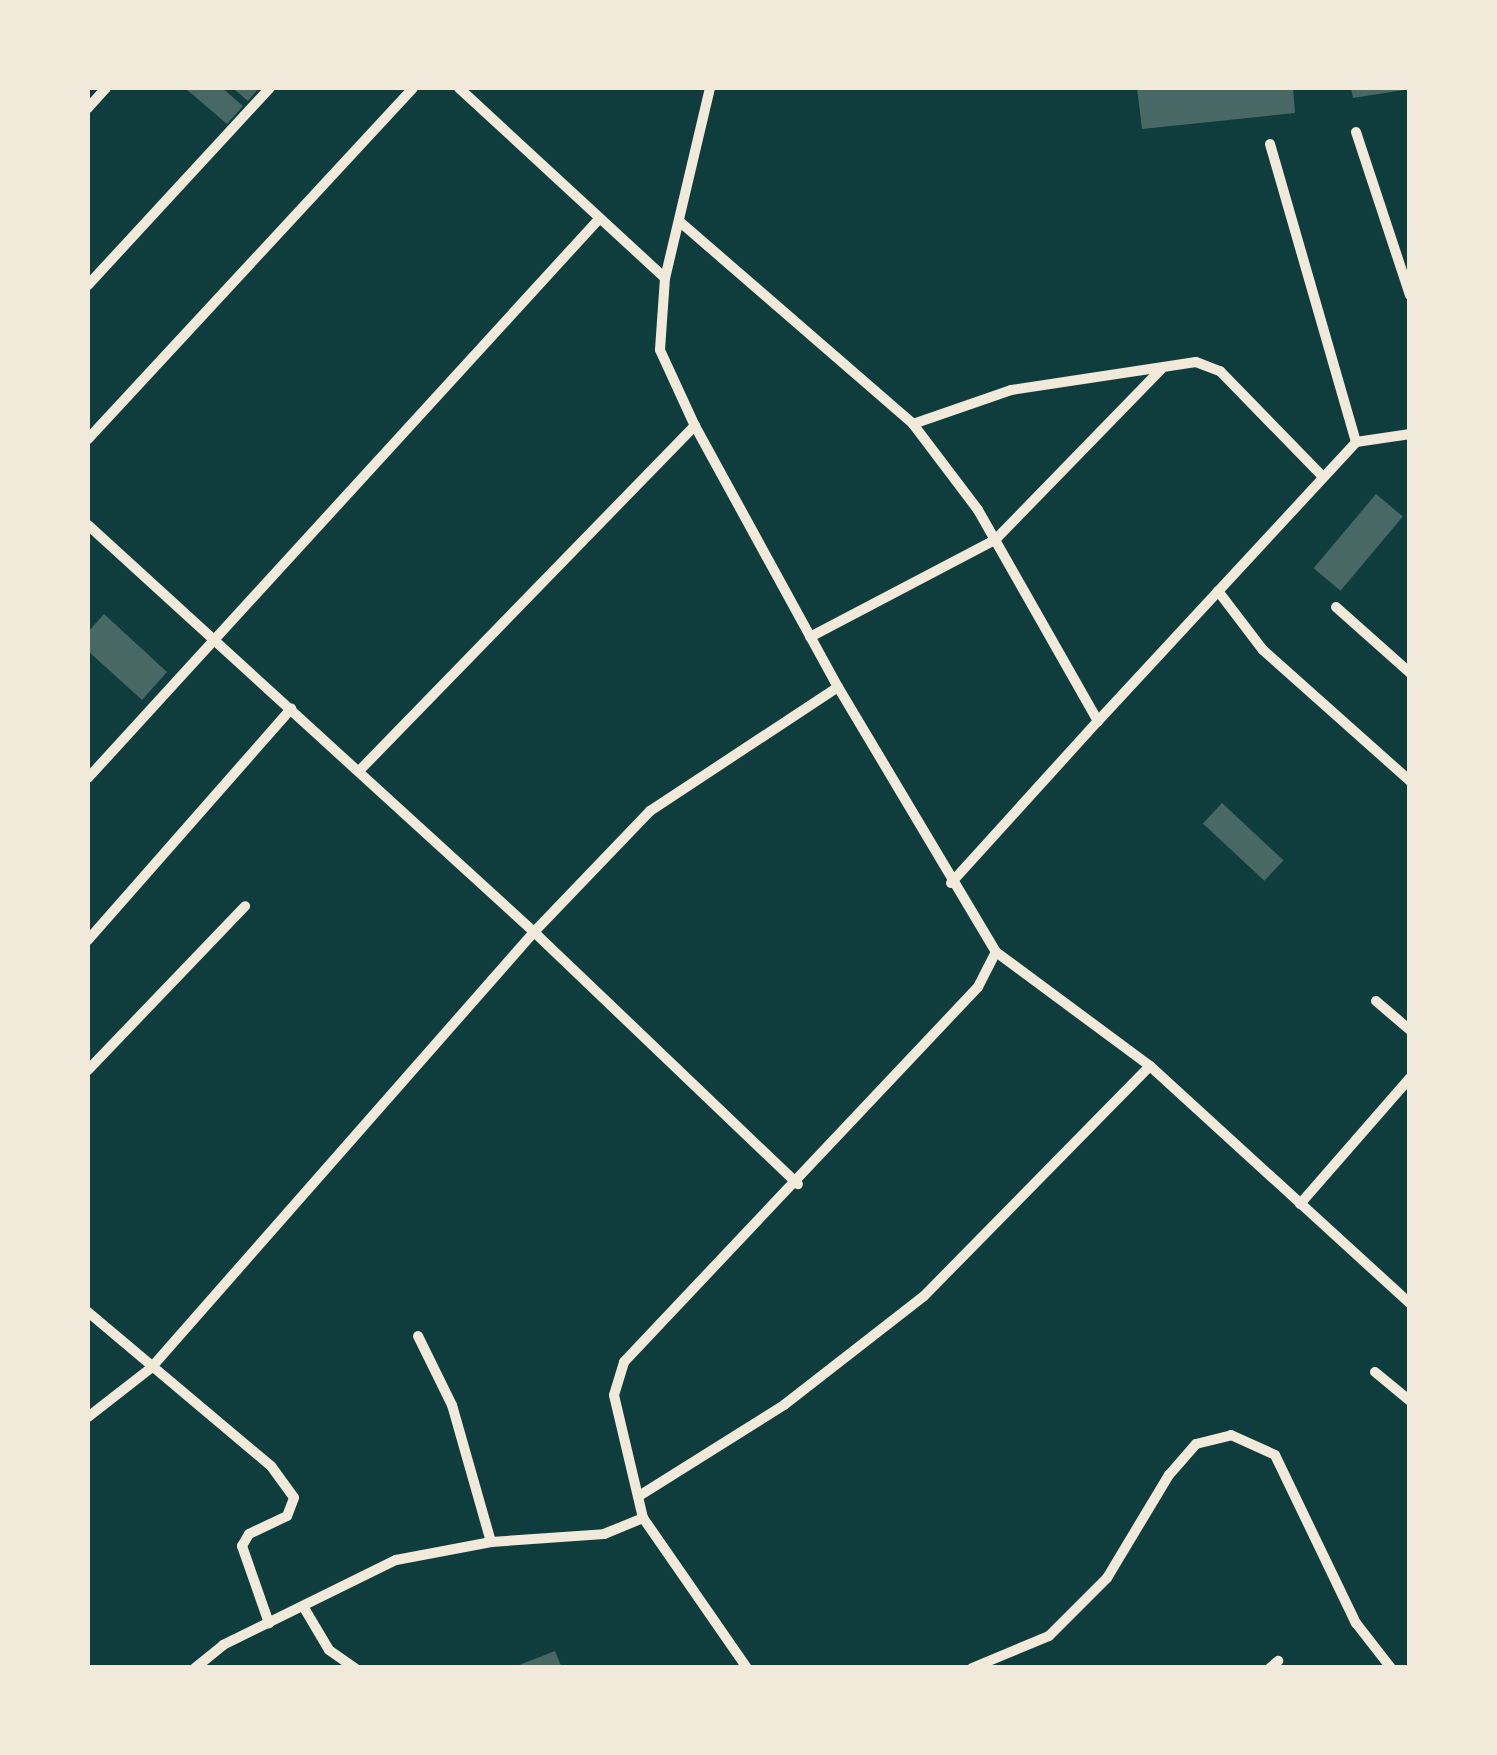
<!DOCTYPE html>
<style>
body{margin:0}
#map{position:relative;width:1497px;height:1755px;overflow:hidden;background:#0f3d3e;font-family:"Exo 2",sans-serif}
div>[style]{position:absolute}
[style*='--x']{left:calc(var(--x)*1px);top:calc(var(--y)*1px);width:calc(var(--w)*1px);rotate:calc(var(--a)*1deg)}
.building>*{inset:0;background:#486865;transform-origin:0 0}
.minor>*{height:10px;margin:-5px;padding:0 5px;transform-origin:5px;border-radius:5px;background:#f1e9da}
span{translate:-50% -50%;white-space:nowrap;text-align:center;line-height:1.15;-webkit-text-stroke:10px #f1e9da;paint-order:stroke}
.frame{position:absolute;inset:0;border:90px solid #f1e9da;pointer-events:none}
</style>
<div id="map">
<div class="building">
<i style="clip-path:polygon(185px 88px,222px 88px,243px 106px,227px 124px)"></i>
<i style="clip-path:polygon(233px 88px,259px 88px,248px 101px)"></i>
<i style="clip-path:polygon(1137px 88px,1293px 88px,1295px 113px,1142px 129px)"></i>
<i style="clip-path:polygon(1351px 88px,1404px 88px,1404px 90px,1353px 98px)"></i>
<i style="left:1376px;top:494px;width:35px;height:97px;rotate:40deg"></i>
<i style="clip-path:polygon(104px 614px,167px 672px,142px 700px,88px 651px,88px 632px)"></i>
<i style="left:1222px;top:803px;width:84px;height:28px;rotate:43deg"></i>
<i style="clip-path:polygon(555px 1651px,562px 1668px,514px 1668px,514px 1667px)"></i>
</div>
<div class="minor">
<i style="--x:459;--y:88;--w:280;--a:42.7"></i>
<i style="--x:710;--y:88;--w:195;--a:103.3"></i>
<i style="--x:665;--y:278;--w:72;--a:94"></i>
<i style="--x:660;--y:350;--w:84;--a:65.3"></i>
<i style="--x:695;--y:426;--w:298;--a:61.3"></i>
<i style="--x:838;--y:687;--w:309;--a:59.2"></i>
<i style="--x:996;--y:952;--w:192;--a:36.5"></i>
<i style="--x:1150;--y:1066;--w:352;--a:42.4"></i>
<i style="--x:88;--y:108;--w:27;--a:-48"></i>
<i style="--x:1356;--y:132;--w:172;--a:71.7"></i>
<i style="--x:1270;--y:144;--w:310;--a:73.9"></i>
<i style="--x:1356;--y:442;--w:55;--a:-8.4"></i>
<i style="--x:679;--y:221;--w:310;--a:40.9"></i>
<i style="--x:913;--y:424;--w:108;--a:52.9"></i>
<i style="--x:978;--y:510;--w:243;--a:60.4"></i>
<i style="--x:1098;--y:721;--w:380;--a:-47.2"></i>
<i style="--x:88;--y:285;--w:268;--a:-47.3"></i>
<i style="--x:913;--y:424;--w:104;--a:-19.1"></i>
<i style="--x:1011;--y:390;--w:187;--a:-8.6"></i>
<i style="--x:1196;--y:362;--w:26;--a:21"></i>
<i style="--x:1220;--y:371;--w:148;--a:45.8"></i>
<i style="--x:88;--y:439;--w:478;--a:-47.2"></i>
<i style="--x:88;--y:525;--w:604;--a:42.38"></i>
<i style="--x:534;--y:932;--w:365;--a:43.7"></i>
<i style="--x:1218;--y:591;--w:74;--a:52.7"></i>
<i style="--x:1263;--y:650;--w:197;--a:41.7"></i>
<i style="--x:1336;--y:607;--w:99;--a:41.7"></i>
<i style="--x:810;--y:637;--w:209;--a:-27.7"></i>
<i style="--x:995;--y:540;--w:240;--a:-45.8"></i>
<i style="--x:359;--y:771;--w:482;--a:-45.8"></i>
<i style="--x:88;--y:778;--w:757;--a:-47.57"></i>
<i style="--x:951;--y:883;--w:219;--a:-47.8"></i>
<i style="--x:88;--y:940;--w:308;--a:-48.7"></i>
<i style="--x:1376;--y:1001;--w:45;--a:40.5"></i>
<i style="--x:88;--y:1070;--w:227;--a:-46.2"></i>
<i style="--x:1300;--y:1204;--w:167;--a:-48.9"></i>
<i style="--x:88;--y:1312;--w:239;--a:40.1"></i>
<i style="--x:271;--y:1466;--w:39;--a:54"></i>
<i style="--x:294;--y:1498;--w:19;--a:111"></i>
<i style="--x:287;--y:1516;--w:42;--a:154.7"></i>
<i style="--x:249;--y:1534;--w:14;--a:120"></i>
<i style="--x:242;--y:1546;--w:82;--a:70.7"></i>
<i style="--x:418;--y:1336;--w:77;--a:63.8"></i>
<i style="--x:452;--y:1405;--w:142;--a:74.1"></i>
<i style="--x:1375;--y:1372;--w:45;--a:39.6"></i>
<i style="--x:88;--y:1417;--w:80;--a:-37.9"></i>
<i style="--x:151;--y:1368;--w:580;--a:-48.7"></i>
<i style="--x:534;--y:932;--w:168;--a:-46.2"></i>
<i style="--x:650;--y:811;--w:225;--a:-33.4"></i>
<i style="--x:639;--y:1496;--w:171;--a:-32.1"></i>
<i style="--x:784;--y:1405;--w:177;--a:-37.9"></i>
<i style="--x:924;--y:1296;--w:322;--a:-45.5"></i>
<i style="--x:303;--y:1606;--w:51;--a:59.4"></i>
<i style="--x:329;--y:1650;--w:32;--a:35"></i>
<i style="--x:195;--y:1668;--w:36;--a:-39"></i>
<i style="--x:223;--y:1645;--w:193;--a:-26.2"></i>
<i style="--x:396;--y:1560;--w:97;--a:-10.7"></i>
<i style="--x:491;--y:1542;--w:113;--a:-4"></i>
<i style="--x:604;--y:1534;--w:42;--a:-22.3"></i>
<i style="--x:747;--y:1668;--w:183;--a:-124.7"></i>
<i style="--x:643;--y:1518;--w:126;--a:-103.3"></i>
<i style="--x:614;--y:1395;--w:34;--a:-73"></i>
<i style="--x:624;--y:1362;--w:516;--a:-46.65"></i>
<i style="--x:978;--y:987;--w:39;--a:-63"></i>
<i style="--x:972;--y:1668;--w:83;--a:-22.6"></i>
<i style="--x:1049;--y:1636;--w:82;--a:-45"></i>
<i style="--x:1107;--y:1578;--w:120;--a:-59"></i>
<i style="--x:1169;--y:1475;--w:41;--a:-48.9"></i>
<i style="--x:1196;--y:1444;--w:36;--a:-14"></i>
<i style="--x:1231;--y:1435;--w:48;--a:24.4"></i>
<i style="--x:1275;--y:1455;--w:187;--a:64.3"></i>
<i style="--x:1356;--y:1623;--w:57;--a:52.1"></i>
<i style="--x:1270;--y:1668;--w:11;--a:-41"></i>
</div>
<div class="frame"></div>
</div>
